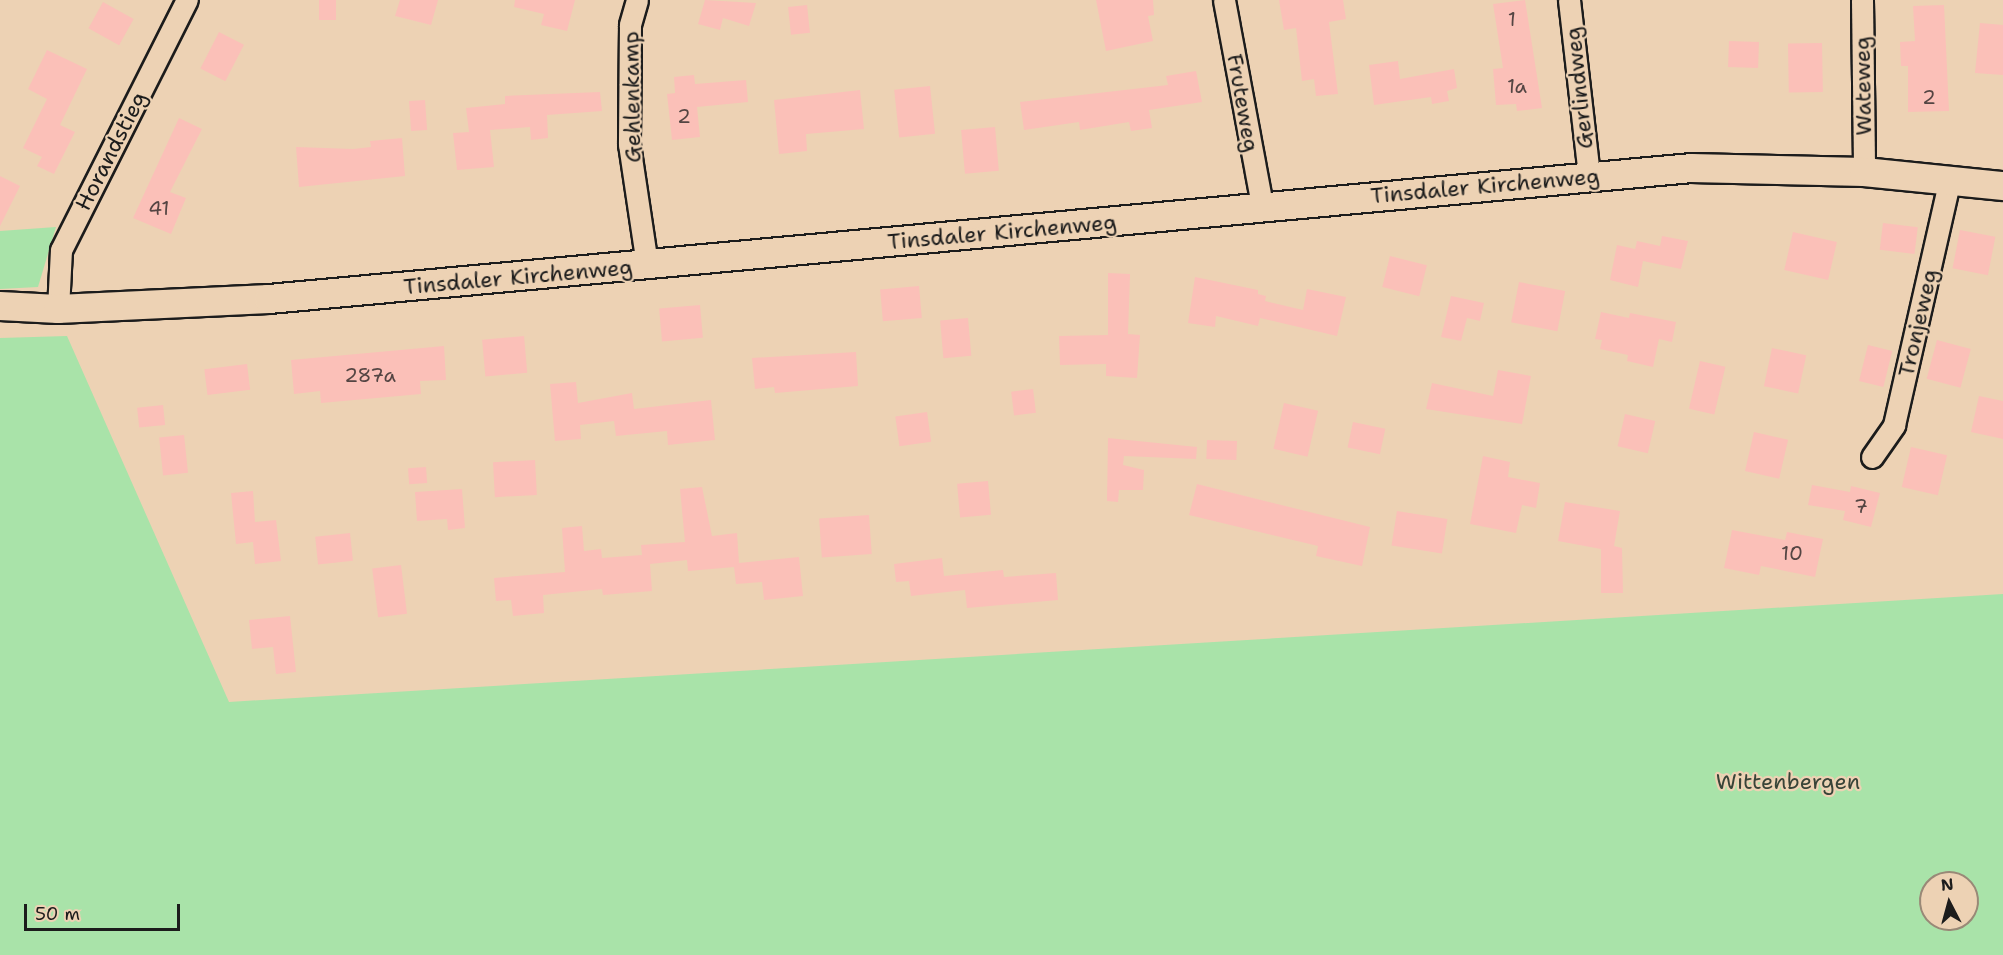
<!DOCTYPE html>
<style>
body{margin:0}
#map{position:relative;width:2003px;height:955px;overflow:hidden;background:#edd2b4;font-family:"Shantell Sans",sans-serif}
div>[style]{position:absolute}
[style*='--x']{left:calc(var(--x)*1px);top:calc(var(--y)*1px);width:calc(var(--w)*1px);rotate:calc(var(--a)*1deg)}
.green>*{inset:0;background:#a9e3a9}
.building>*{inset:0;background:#fbc0b8;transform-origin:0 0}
.roads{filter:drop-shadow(2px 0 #1c1c1c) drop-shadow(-2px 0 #1c1c1c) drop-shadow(0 2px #1c1c1c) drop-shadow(0 -2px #1c1c1c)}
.street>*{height:21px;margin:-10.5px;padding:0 10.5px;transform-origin:10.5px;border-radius:10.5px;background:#edd2b4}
.secondary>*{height:28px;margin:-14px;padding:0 14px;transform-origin:14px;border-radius:14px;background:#edd2b4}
span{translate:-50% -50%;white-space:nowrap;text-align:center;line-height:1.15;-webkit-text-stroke:4.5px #edd2b4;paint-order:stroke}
.number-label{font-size:20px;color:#544543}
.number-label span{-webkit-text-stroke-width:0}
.street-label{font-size:22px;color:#1c1c1c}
.park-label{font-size:22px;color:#384438}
.north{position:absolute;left:1919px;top:871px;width:60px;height:60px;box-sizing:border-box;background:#edd2b4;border:2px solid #998977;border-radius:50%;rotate:354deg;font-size:16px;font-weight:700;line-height:24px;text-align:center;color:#1c1c1c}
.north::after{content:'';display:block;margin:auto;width:21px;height:27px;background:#1c1c1c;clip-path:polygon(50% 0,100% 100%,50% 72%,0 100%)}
.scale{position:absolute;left:24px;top:904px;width:156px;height:27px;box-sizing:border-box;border:3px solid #1c1c1c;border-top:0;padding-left:8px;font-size:18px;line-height:21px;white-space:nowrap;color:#1c1c1c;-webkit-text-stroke:4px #edd2b4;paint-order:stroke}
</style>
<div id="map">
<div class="green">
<i style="clip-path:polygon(56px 227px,38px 287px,0 289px,0 231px)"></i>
<i style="clip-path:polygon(evenodd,67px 336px,229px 702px,2003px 594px,2003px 955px,0 955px,0 338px,67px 336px,1931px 883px,1967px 883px,1967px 919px,1931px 919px,1931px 883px)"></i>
</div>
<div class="building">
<i style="left:319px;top:0;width:17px;height:20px"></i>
<i style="clip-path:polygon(400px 0,438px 0,431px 25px,395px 16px)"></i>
<i style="clip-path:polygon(515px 0,575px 0,567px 31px,541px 25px,544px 14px,514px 7px)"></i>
<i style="clip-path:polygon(705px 0,756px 3px,749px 26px,723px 18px,720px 30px,698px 24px)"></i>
<i style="clip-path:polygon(1096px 0,1153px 0,1154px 15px,1148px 16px,1153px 41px,1106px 51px)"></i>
<i style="clip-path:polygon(1279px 0,1343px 0,1346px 19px,1329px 22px,1338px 94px,1316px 96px,1314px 79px,1302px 81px,1296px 28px,1284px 30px)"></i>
<i style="clip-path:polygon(1525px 0,1542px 108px,1517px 111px,1516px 104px,1496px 105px,1493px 69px,1503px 68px,1493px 4px)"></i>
<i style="left:103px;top:2px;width:35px;height:30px;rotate:29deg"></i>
<i style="left:807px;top:5px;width:28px;height:19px;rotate:84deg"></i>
<i style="clip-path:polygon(1944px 5px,1949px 111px,1908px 112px,1908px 66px,1901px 66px,1900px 42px,1915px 41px,1913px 6px)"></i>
<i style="clip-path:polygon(1980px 23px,2003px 25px,2003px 75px,1975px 73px)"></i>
<i style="left:219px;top:32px;width:28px;height:41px;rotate:27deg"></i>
<i style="left:1729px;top:41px;width:30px;height:26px;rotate:2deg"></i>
<i style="left:1822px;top:43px;width:49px;height:34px;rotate:89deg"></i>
<i style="clip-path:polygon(47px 50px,87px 69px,60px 125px,75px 132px,54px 174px,37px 166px,42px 157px,23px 148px,47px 99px,28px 89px)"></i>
<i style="clip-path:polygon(1398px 61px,1400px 79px,1454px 69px,1457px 88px,1447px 91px,1449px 101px,1432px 104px,1431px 97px,1374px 105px,1369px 65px)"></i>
<i style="clip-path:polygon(1196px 71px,1202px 102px,1149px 110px,1152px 128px,1131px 131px,1129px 122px,1080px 130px,1079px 122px,1024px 130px,1020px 102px,1168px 85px,1166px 76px)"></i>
<i style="clip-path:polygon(694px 75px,695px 84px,746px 80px,748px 102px,697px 107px,700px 137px,672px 140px,667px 94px,675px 93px,674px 77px)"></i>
<i style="left:930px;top:86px;width:48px;height:36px;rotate:84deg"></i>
<i style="clip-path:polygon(860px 90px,864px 129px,806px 134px,807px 151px,779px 154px,774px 100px)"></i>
<i style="clip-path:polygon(600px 92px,602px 111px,547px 115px,548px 138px,531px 140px,530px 127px,490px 130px,494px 167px,457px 170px,453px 133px,469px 132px,466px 108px,505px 104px,505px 96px)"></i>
<i style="left:425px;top:100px;width:30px;height:16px;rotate:86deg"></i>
<i style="clip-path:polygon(179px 118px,202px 129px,170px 192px,186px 198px,171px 234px,133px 218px)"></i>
<i style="left:995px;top:127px;width:44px;height:34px;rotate:85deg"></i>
<i style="clip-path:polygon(402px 138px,405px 176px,299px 187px,296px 147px,353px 149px,371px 147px,370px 141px)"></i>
<i style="clip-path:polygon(0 176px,20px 186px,0 226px)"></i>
<i style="left:1883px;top:223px;width:35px;height:27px;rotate:7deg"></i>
<i style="left:1960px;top:230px;width:36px;height:39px;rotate:11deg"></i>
<i style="left:1793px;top:232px;width:45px;height:39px;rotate:13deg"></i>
<i style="clip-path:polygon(1662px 236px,1688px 241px,1681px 269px,1643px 261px,1638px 287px,1610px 280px,1617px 245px,1635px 249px,1637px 241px,1660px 246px)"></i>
<i style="left:1390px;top:256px;width:38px;height:32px;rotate:14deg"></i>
<i style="clip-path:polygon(1108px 273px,1130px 274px,1128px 334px,1140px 335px,1137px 378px,1106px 376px,1106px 364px,1060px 365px,1059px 336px,1108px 335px)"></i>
<i style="clip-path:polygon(1195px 277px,1258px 290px,1258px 294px,1266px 296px,1265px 301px,1303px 310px,1307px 289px,1346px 297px,1337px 336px,1260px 318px,1258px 326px,1216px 316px,1215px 327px,1188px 323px)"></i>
<i style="left:1519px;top:282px;width:47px;height:41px;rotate:11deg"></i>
<i style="left:919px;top:286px;width:32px;height:39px;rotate:85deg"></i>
<i style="clip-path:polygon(1451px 296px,1484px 303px,1480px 321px,1467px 318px,1461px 341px,1441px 337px)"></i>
<i style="left:700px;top:305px;width:33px;height:41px;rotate:85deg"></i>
<i style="clip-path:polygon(1601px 312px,1629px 318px,1630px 313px,1676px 322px,1672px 342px,1659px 339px,1653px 367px,1627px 361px,1628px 355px,1600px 349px,1602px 340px,1595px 339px)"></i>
<i style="left:968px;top:318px;width:38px;height:28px;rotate:85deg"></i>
<i style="left:524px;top:336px;width:37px;height:42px;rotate:85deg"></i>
<i style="left:1937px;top:340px;width:35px;height:40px;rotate:15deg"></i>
<i style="left:1868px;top:345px;width:25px;height:37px;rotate:14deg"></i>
<i style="clip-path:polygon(444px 346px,446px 380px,420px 381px,421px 394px,321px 403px,320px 391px,294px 394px,291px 360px)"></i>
<i style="left:1772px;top:348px;width:35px;height:39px;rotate:12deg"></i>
<i style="clip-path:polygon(856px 352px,858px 386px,775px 393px,774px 387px,755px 389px,752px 358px)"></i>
<i style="left:1700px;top:361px;width:26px;height:49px;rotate:13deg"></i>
<i style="left:247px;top:364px;width:26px;height:43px;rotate:83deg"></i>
<i style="clip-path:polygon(1498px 370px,1531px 376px,1522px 424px,1426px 409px,1432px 383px,1493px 396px)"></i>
<i style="clip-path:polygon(576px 382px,578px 403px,632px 393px,634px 409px,711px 400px,715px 440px,668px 445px,667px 431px,616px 436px,614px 421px,580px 425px,581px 439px,555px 441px,550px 384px)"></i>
<i style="left:1033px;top:389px;width:24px;height:22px;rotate:83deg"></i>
<i style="clip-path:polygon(1979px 396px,2003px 401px,2003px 439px,1971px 432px)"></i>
<i style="left:1284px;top:403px;width:35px;height:47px;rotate:13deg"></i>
<i style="left:163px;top:405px;width:20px;height:26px;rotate:84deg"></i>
<i style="left:927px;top:412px;width:30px;height:32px;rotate:82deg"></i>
<i style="left:1625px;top:414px;width:31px;height:33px;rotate:13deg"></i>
<i style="left:1353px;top:422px;width:33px;height:26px;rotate:12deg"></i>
<i style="left:1754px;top:432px;width:35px;height:40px;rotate:13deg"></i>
<i style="left:184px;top:435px;width:38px;height:25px;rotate:84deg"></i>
<i style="clip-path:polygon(1108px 438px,1197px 447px,1196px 459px,1124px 456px,1123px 465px,1144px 470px,1143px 490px,1119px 490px,1118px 502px,1107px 501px)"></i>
<i style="left:1207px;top:440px;width:30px;height:19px;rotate:2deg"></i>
<i style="left:1911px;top:447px;width:37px;height:41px;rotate:13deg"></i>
<i style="clip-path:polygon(1483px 456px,1510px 462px,1508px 477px,1540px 483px,1536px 508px,1522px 505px,1516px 533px,1470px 524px)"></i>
<i style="left:535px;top:460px;width:35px;height:42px;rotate:87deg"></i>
<i style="left:426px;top:467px;width:16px;height:18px;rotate:86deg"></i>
<i style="left:988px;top:481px;width:34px;height:31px;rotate:85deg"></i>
<i style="clip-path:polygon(1197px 484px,1370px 527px,1362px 566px,1316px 556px,1318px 546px,1189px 515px)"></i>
<i style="clip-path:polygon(1812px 485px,1850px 492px,1851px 486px,1880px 493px,1871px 527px,1843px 520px,1845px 511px,1808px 505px)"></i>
<i style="clip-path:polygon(702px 487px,712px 536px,737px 533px,739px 563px,799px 557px,803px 596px,764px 600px,762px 582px,736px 584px,734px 567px,688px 571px,687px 560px,650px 564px,652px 591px,603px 595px,602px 589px,543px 595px,544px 613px,513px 616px,511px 600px,496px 601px,494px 578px,565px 572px,562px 528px,582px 526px,584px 551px,601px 549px,602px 558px,642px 555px,641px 545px,685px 542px,680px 489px)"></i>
<i style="clip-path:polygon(462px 489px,465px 528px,448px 530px,447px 519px,417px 521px,415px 492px)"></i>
<i style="clip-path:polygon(253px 491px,255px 522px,276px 520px,281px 561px,255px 564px,253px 542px,236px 544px,231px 493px)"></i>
<i style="clip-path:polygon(1565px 502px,1620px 511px,1614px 546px,1622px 548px,1623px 593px,1601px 593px,1601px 549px,1558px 541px)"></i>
<i style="left:1397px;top:511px;width:51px;height:35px;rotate:9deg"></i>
<i style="left:869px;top:515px;width:39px;height:50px;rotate:86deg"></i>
<i style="clip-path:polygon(1732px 530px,1785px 540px,1787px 532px,1823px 539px,1815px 577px,1761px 566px,1759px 575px,1724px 568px)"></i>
<i style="left:350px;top:533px;width:28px;height:35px;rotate:84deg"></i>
<i style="clip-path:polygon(942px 558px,944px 576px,1003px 570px,1004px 577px,1056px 573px,1058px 600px,967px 608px,965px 590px,911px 596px,909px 581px,896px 582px,894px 564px)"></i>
<i style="left:401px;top:565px;width:49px;height:29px;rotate:83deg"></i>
<i style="clip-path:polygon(290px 616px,296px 672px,276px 674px,273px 647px,252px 649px,249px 620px)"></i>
</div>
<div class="roads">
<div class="street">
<i style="--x:637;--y:0;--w:26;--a:106"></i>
<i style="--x:630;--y:25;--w:119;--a:90.5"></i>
<i style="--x:629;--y:144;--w:122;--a:81.5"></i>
<i style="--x:1224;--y:0;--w:209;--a:79.5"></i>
<i style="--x:1569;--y:0;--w:177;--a:83.5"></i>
<i style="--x:1862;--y:0;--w:172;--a:89.3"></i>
<i style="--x:58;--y:309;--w:59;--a:-87.1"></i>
<i style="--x:61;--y:250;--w:280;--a:-63.3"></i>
<i style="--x:1872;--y:457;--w:39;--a:-55"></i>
<i style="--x:1894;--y:425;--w:249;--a:-77.2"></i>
</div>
<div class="secondary">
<i style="--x:0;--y:306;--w:58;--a:3"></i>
<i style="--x:58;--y:309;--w:211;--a:-2.7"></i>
<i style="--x:269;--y:299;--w:1428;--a:-5.26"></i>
<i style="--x:1691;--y:168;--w:173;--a:1.3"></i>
<i style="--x:1864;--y:172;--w:140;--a:5.8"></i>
</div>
</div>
<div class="number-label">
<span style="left:1512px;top:19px">1</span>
<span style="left:1517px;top:86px">1a</span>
<span style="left:1929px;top:97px">2</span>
<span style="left:684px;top:116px">2</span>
<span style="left:159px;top:208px">41</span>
<span style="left:370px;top:375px">287a</span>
<span style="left:1861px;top:506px">7</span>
<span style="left:1792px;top:553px">10</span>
</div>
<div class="street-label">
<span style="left:1863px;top:86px;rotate:-91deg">Wateweg</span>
<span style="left:1579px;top:88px;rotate:-96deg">Gerlindweg</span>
<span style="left:632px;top:97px;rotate:-91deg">Gehlenkamp</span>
<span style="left:1243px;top:103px;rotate:80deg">Fruteweg</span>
<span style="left:111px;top:151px;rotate:-63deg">Horandstieg</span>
<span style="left:1485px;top:186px;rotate:-5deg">Tinsdaler Kirchenweg</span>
<span style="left:1002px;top:232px;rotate:-5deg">Tinsdaler Kirchenweg</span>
<span style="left:518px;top:277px;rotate:-5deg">Tinsdaler Kirchenweg</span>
<span style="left:1918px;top:323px;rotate:-77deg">Tronjeweg</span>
</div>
<div class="park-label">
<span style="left:1788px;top:782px">Wittenbergen</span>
</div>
<div class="north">N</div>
<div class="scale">50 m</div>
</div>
